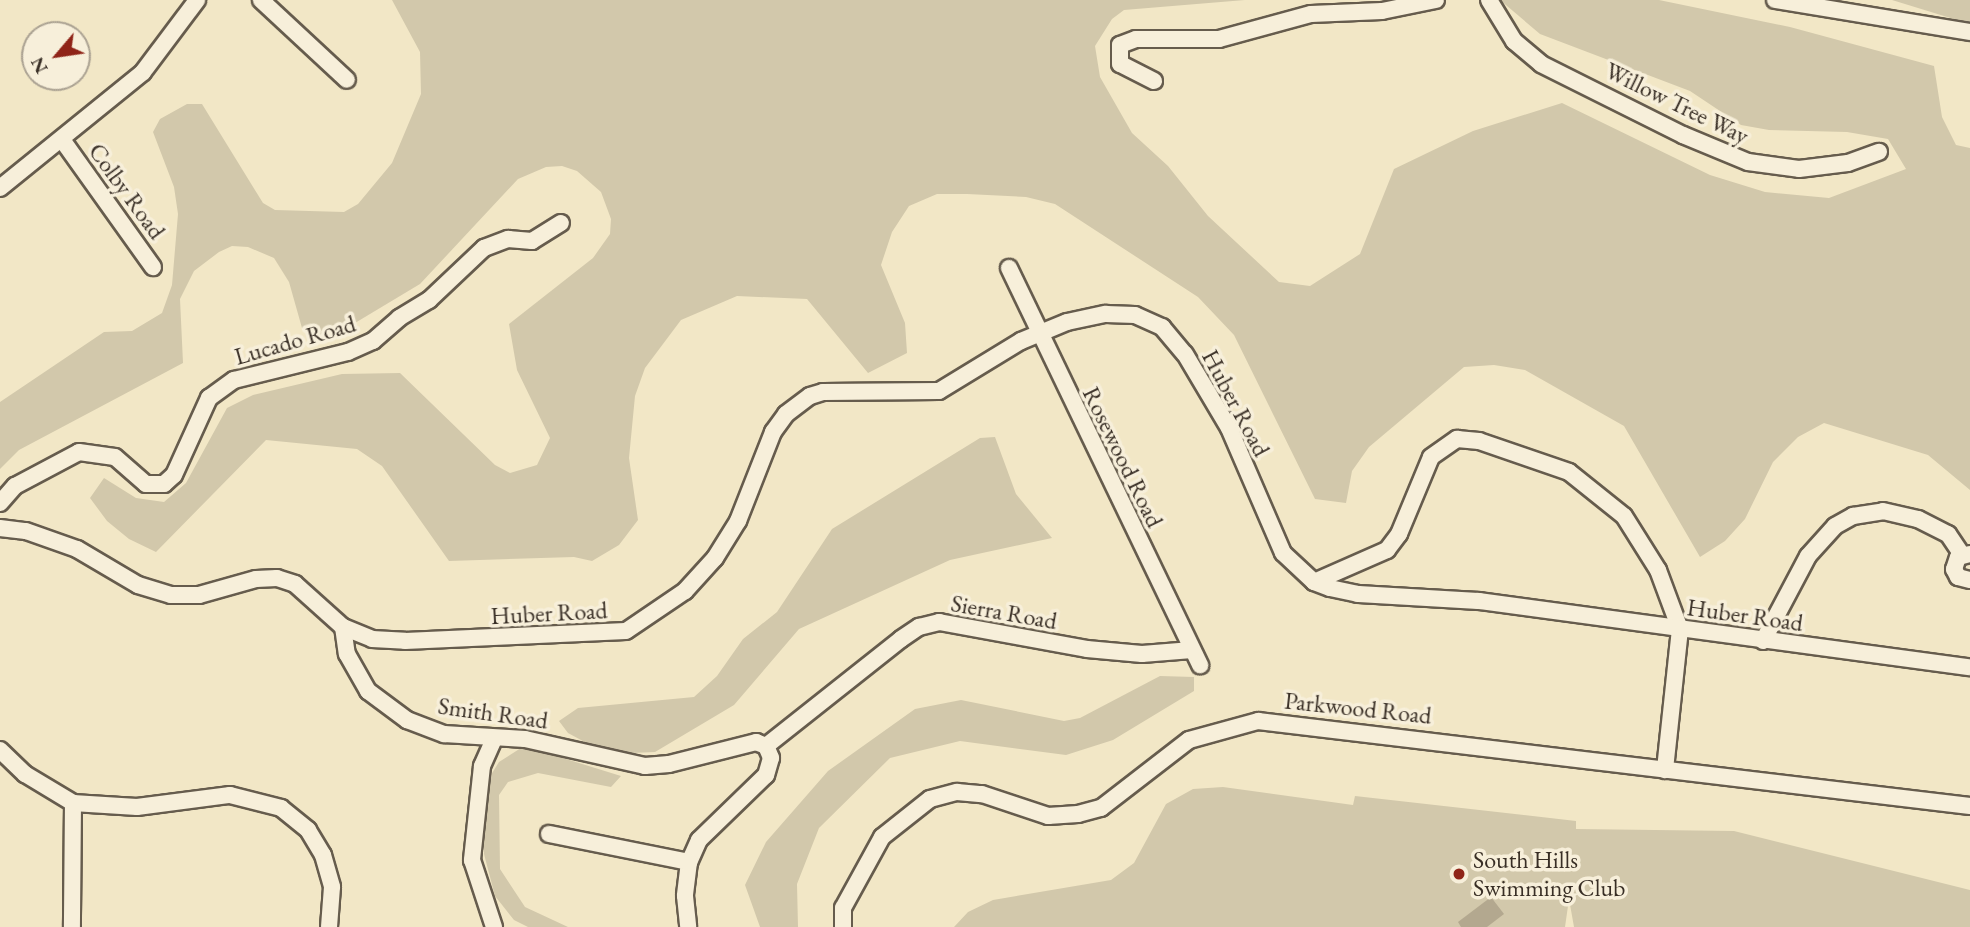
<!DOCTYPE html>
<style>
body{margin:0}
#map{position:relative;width:1970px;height:927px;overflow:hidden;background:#f2e7c6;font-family:"EB Garamond",serif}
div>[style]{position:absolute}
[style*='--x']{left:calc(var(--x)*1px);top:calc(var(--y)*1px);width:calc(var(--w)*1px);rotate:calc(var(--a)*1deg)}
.green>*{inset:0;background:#d2c8ab}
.water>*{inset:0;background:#b3a88f}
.roads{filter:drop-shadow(2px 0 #665c4d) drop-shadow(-2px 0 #665c4d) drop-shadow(0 2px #665c4d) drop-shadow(0 -2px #665c4d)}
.minor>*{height:16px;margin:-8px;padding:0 8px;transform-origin:8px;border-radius:8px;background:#f7efda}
.dots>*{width:19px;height:19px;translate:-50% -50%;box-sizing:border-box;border:4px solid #f7efda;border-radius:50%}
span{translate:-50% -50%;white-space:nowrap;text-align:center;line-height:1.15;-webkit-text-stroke:7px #f7efda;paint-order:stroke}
.street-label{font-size:24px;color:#382e25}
.poi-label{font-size:24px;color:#382e25}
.left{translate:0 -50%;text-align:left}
.north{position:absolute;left:21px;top:21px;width:70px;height:70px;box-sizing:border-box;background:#f7efda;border:2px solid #aba292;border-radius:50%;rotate:241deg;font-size:19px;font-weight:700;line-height:28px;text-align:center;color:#382e25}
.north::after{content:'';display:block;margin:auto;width:24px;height:32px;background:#8f2418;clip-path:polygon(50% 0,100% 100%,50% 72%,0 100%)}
</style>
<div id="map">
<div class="green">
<i style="clip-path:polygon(392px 0,1245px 0,1124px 10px,1112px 19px,1095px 46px,1100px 77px,1132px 133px,1168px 166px,1208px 216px,1279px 282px,1310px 286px,1360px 254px,1394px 169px,1473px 131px,1562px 103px,1710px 175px,1765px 192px,1829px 198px,1906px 169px,1888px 139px,1847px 132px,1769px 130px,1741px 125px,1690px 91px,1540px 34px,1500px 0,1659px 0,1790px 27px,1934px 66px,1942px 117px,1956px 145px,1970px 148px,1970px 490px,1928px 455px,1824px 423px,1798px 437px,1773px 462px,1745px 519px,1725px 541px,1700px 557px,1624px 426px,1525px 370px,1494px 365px,1464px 367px,1369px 447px,1352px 471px,1346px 503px,1315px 499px,1234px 335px,1198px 297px,1055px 204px,1026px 197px,967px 194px,937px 194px,909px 206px,892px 232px,881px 265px,905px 323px,907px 353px,868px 373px,807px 299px,737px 296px,681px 320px,645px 368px,635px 396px,629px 458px,638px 520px,619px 545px,592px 561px,574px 557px,449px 561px,382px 466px,357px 449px,266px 440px,156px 552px,129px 539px,107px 521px,90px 498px,104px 478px,136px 498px,164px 502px,186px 483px,227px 408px,253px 395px,342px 374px,400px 373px,495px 465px,510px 473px,537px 465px,550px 438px,517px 370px,509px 324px,593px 258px,610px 234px,611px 219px,601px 192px,577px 171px,562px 166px,546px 167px,518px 179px,420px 284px,325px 341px,311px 340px,302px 328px,289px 282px,274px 258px,248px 247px,232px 246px,219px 252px,194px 271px,180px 299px,183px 363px,19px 450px,0 469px,0 402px,104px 332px,132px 331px,162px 313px,172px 285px,178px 214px,174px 187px,153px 132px,160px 119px,187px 104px,202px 104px,263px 203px,275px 210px,344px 212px,358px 204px,392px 163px,421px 94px,420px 52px)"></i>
<i style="clip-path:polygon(1892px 0,1970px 0,1970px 24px)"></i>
<i style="clip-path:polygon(995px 437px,1016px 494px,1052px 538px,950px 560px,799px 629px,734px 705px,655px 752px,607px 754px,568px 733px,559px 721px,578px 708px,694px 697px,717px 676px,743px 639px,777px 612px,832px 529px,980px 438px)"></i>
<i style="clip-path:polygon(1160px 676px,1194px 677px,1194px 691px,1113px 740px,1066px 755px,960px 741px,890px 758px,819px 828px,797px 884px,798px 927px,760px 927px,745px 885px,766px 842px,828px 771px,915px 709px,961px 700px,1064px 721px,1080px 718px)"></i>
<i style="clip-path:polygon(524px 746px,621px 776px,611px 787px,538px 773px,508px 782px,499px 795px,500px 869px,525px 907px,568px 927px,528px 927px,514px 920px,495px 896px,484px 854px,484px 786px,499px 762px)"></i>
<i style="clip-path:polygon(1223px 787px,1353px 805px,1355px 796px,1576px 821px,1576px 829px,1734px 831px,1970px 890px,1970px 927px,1574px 927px,1569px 899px,1565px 927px,954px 927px,968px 912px,993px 900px,1111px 880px,1134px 863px,1166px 804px,1193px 789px)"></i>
</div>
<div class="water">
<i style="clip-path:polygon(1491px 897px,1504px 914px,1487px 927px,1461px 927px,1458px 922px)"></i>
</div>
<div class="roads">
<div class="minor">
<i style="--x:261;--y:0;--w:117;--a:42.9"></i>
<i style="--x:1489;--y:0;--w:48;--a:58.6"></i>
<i style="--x:1514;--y:41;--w:35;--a:40"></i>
<i style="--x:1541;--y:64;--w:159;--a:26.6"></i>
<i style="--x:1683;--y:135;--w:70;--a:22.6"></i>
<i style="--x:1748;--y:162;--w:51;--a:7.8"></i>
<i style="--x:1799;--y:169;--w:49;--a:-7"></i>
<i style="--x:1848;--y:163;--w:33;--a:-20"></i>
<i style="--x:1775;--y:0;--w:198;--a:9.3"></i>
<i style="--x:1154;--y:81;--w:38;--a:-153"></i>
<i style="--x:1120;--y:64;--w:19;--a:-90"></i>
<i style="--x:1120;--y:45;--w:17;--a:-21"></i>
<i style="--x:1136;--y:39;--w:83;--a:0"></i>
<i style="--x:1219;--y:39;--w:95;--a:-15.2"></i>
<i style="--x:1311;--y:14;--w:71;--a:-2.4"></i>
<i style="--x:1382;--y:11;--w:55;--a:-11.5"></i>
<i style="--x:63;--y:141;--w:155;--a:54.5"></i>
<i style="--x:0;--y:188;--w:184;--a:-39"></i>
<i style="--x:143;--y:72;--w:90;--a:-53.1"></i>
<i style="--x:1009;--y:268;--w:441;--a:64.3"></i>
<i style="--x:0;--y:503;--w:23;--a:-49"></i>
<i style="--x:15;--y:486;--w:72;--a:-28"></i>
<i style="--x:79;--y:452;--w:36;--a:8"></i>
<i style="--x:115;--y:457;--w:41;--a:41.1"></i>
<i style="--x:146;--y:484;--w:18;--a:0"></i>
<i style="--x:164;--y:484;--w:13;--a:-42"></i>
<i style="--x:174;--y:475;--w:85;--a:-65.6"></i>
<i style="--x:209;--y:398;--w:31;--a:-36"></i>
<i style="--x:234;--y:380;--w:117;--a:-13.8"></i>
<i style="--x:348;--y:352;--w:27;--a:-24"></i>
<i style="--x:373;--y:341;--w:35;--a:-41"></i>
<i style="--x:399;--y:318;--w:35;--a:-31"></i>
<i style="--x:429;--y:300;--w:76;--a:-43.4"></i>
<i style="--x:484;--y:248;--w:26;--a:-21"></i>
<i style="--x:508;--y:239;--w:24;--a:5"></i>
<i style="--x:532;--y:241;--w:34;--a:-32"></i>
<i style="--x:0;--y:528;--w:26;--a:7"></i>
<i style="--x:26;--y:531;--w:54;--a:19.4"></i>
<i style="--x:77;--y:549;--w:71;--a:30.5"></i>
<i style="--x:138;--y:585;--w:34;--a:17"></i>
<i style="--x:171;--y:595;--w:28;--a:0"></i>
<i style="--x:199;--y:595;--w:59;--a:-15.7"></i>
<i style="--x:256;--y:579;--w:21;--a:-3"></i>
<i style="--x:277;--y:578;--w:19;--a:18"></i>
<i style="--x:295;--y:584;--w:64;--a:41.9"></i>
<i style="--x:343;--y:627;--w:27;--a:82"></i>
<i style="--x:347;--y:654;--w:43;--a:60.4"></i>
<i style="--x:368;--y:691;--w:49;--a:36.6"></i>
<i style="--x:407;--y:720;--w:40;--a:21"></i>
<i style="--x:444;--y:734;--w:81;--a:3.5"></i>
<i style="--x:525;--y:739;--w:123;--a:12.7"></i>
<i style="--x:645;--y:766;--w:24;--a:-5"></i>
<i style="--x:669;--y:764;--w:90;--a:-14.2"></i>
<i style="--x:756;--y:742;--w:11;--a:22"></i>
<i style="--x:766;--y:746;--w:13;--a:67"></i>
<i style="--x:771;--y:758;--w:18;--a:106"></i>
<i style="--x:766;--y:775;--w:93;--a:135.9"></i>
<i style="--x:699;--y:840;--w:24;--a:114"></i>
<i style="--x:689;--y:862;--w:34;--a:97"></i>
<i style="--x:685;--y:896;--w:31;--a:84"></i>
<i style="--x:1970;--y:554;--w:12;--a:166"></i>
<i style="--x:1958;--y:557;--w:13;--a:108"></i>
<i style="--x:1954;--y:569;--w:9;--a:63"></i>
<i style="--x:1958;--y:577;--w:12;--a:14"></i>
<i style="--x:1314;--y:582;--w:80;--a:-23.7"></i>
<i style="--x:1387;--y:550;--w:20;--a:-53"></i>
<i style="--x:1399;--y:534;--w:83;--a:-67.4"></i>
<i style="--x:1431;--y:457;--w:32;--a:-35"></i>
<i style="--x:1457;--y:439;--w:22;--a:5"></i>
<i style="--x:1479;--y:441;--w:95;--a:19"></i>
<i style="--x:1569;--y:472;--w:70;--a:38.7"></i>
<i style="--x:1624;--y:516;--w:64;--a:57.8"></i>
<i style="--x:1658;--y:570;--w:63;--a:69.6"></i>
<i style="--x:1680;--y:629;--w:142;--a:96.1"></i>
<i style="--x:343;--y:627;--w:31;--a:22"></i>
<i style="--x:372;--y:639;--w:33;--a:3"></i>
<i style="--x:405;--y:641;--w:221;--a:-2.6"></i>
<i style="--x:626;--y:631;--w:71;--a:-34.1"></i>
<i style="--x:685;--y:591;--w:45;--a:-47.7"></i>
<i style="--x:715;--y:558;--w:44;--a:-58.1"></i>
<i style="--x:738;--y:521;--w:96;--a:-68.5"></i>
<i style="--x:773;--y:432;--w:22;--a:-54"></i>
<i style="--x:786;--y:414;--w:30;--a:-37"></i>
<i style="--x:810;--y:396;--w:14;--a:-17"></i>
<i style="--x:823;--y:392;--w:116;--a:-0.5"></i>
<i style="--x:939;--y:391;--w:96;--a:-31.4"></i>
<i style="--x:1021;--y:341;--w:50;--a:-22.4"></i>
<i style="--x:1067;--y:322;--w:40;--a:-12"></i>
<i style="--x:1106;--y:314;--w:29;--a:2"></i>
<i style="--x:1135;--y:315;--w:30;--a:24"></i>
<i style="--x:1162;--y:327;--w:35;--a:50"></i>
<i style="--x:1185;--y:354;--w:86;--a:59.3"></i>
<i style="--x:1229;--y:428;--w:136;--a:66.6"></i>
<i style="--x:1283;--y:553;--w:42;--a:43.1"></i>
<i style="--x:1314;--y:582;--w:17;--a:21"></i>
<i style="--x:1330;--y:588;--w:29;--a:12"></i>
<i style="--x:1358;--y:594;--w:121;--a:3.3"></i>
<i style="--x:1479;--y:601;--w:495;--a:7.7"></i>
<i style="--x:1763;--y:641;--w:96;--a:-62.1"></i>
<i style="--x:1808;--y:556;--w:40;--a:-48"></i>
<i style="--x:1835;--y:526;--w:21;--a:-29"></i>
<i style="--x:1853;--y:516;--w:30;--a:-9"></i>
<i style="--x:1883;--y:511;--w:36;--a:13"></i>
<i style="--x:1918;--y:519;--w:34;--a:27"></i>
<i style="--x:1948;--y:534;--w:25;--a:56"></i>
<i style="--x:494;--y:739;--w:30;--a:114"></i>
<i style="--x:482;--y:766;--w:95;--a:96.1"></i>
<i style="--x:472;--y:860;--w:71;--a:71.8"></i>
<i style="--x:766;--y:746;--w:172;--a:-38.4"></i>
<i style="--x:901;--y:639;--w:22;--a:-34"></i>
<i style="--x:919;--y:627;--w:21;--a:-14"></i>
<i style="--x:939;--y:622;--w:150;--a:10.3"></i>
<i style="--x:1087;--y:649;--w:55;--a:5.2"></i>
<i style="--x:1142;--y:654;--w:50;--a:-4.6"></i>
<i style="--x:0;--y:750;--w:35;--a:44"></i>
<i style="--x:25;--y:774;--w:56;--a:31.1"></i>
<i style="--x:73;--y:803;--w:124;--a:90.5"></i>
<i style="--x:73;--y:803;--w:64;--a:3.6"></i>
<i style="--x:137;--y:807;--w:94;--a:-7.4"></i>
<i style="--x:230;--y:795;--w:53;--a:14.3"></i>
<i style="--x:281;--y:808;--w:35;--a:39"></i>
<i style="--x:308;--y:830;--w:29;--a:59"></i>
<i style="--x:323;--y:855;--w:33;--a:74"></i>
<i style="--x:332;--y:887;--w:40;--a:94.3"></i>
<i style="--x:549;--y:834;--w:143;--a:11.3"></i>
<i style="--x:843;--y:927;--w:19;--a:-90"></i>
<i style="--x:843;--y:908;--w:81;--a:-61.2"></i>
<i style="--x:882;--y:837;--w:61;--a:-38.4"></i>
<i style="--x:930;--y:799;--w:28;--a:-15"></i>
<i style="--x:957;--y:792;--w:25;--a:5"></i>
<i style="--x:982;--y:794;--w:70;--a:18.4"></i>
<i style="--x:1048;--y:816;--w:30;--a:-4"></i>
<i style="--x:1078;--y:814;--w:24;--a:-15"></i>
<i style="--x:1101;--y:808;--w:111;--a:-37.7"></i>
<i style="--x:1189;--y:740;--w:72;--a:-15.4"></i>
<i style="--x:1258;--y:721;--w:717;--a:6.81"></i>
</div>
</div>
<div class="dots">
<i style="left:1459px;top:874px;background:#8f2418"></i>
</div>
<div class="street-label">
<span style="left:1677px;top:103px;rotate:26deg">Willow Tree Way</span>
<span style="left:127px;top:191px;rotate:54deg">Colby Road</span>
<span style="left:295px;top:340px;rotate:-16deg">Lucado Road</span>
<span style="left:1236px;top:403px;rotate:62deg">Huber Road</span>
<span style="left:1123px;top:457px;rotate:64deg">Rosewood Road</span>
<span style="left:1004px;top:612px;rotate:10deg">Sierra Road</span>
<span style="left:549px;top:613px;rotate:-3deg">Huber Road</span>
<span style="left:1745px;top:615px;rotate:8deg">Huber Road</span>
<span style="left:1358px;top:708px;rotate:6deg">Parkwood Road</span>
<span style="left:493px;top:713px;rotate:8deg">Smith Road</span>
</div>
<div class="poi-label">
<span class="left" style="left:1473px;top:874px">South Hills<br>Swimming Club</span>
</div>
<div class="north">N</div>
</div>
